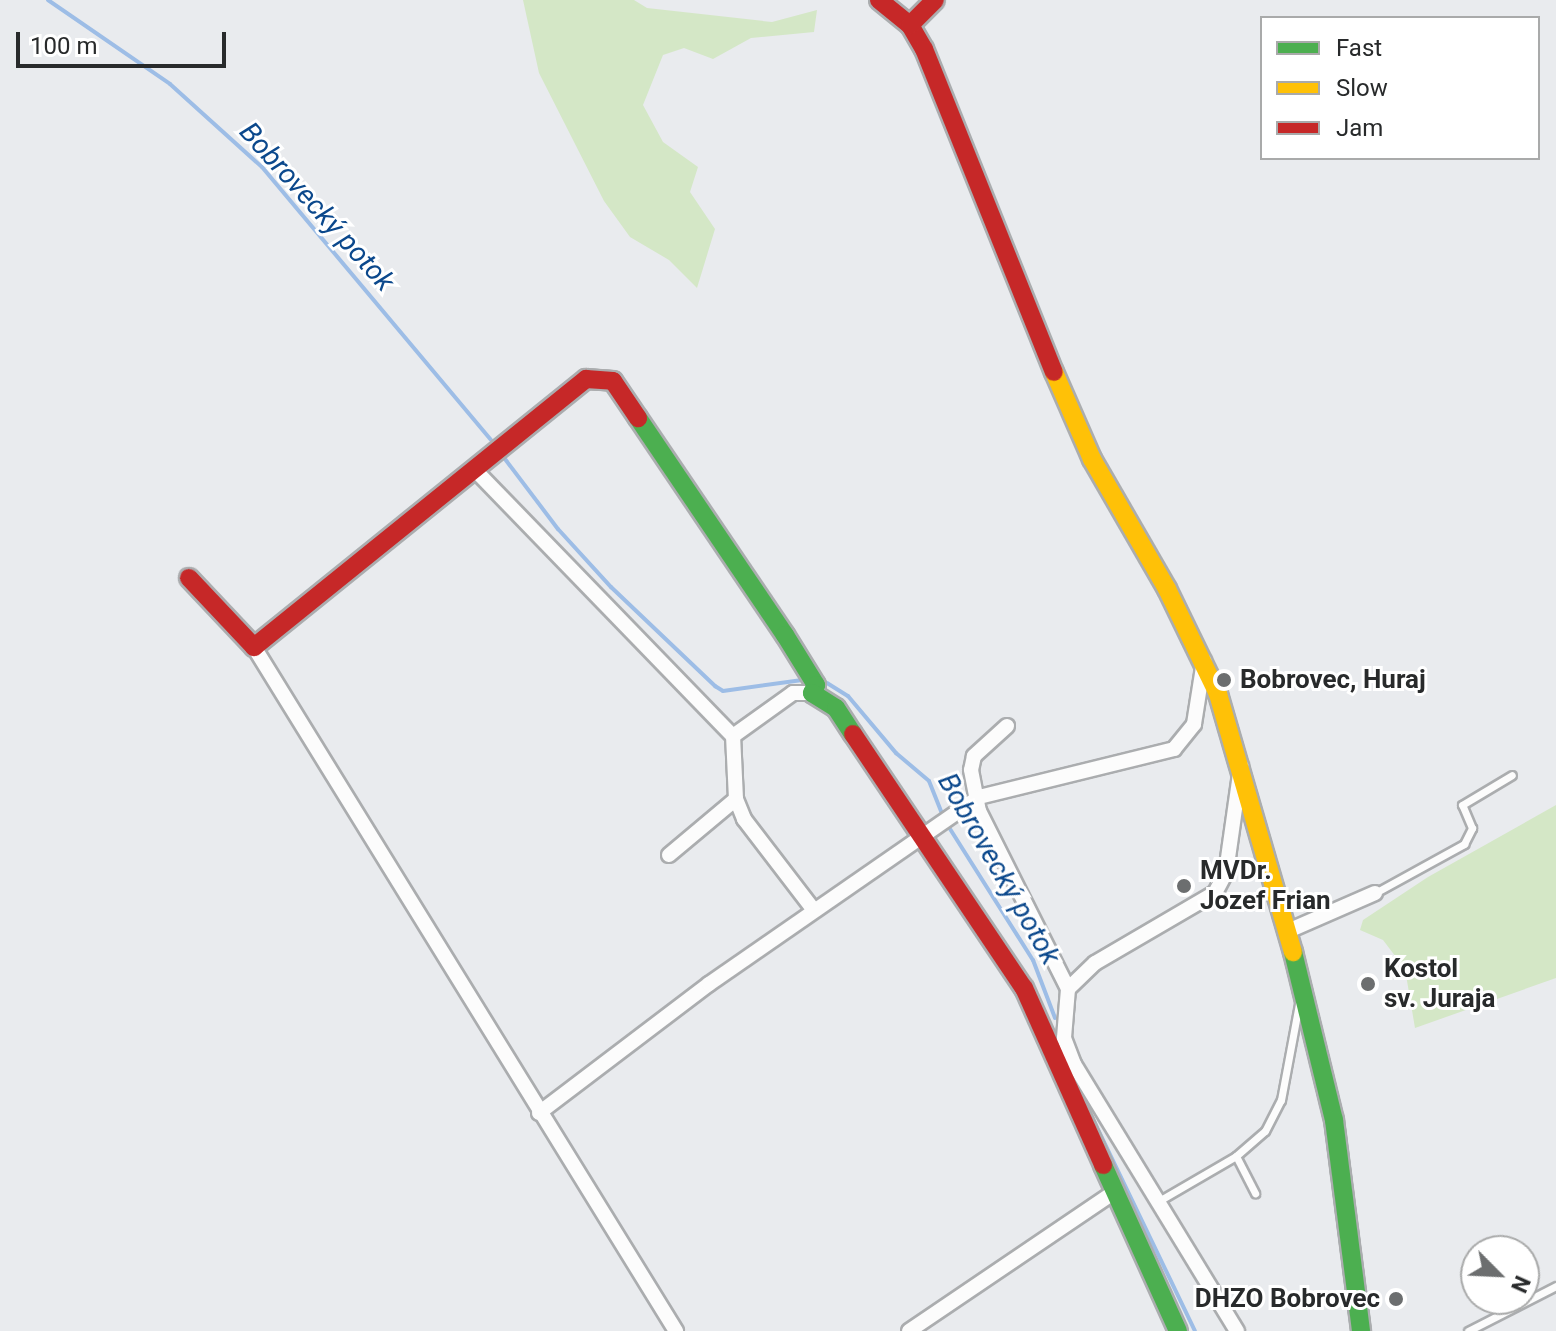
<!DOCTYPE html>
<meta charset="utf-8">
<style>
body{margin:0}
#map{position:relative;width:1556px;height:1331px;overflow:hidden;background:#e9ebee;font-family:Roboto,sans-serif}
div>[style]{position:absolute}
[style*='--x']{left:calc(var(--x)*1px);top:calc(var(--y)*1px);width:calc(var(--w)*1px);rotate:calc(var(--a)*1deg)}
.green>*{inset:0;background:#d4e7c6}
.stream>*{height:4px;margin:-2px;padding:0 2px;transform-origin:2px;border-radius:2px;background:#9dbde6}
.roads{filter:drop-shadow(2px 0 #abadaf) drop-shadow(-2px 0 #abadaf) drop-shadow(0 2px #abadaf) drop-shadow(0 -2px #abadaf)}
.lane>*{height:7px;margin:-3.5px;padding:0 3.5px;transform-origin:3.5px;border-radius:3.5px;background:#fcfcfc}
.street>*{height:14px;margin:-7px;padding:0 7px;transform-origin:7px;border-radius:7px;background:#fcfcfc}
.fast>*{height:18px;margin:-9px;padding:0 9px;transform-origin:9px;border-radius:9px;background:#4caf50}
.slow>*{height:18px;margin:-9px;padding:0 9px;transform-origin:9px;border-radius:9px;background:#ffc107}
.jam>*{height:18px;margin:-9px;padding:0 9px;transform-origin:9px;border-radius:9px;background:#c62828}
.dots>*{width:22px;height:22px;translate:-50% -50%;box-sizing:border-box;border:4px solid #fff;border-radius:50%}
span{translate:-50% -50%;white-space:nowrap;text-align:center;line-height:1.15;-webkit-text-stroke:6px #fff;paint-order:stroke}
.poi-label{font-size:26px;color:#282a2b;font-weight:700}
.left{translate:0 -50%;text-align:left}
.right{translate:-100% -50%;text-align:right}
.water-label{font-size:28px;color:#0b488c;font-style:italic}
.legend{position:absolute;left:1260px;top:16px;width:280px;height:144px;box-sizing:border-box;background:#fff;border:2px solid #a9aaaa;margin:0;padding:10px 14px;list-style:none;font-size:24px;color:#282a2b}
.legend li{display:flex;align-items:center;gap:16px;height:40px}
.legend b{width:40px;border:2px solid #a9aaaa}
.north{position:absolute;left:1460px;top:1235px;width:80px;height:80px;box-sizing:border-box;background:#fff;border:2px solid #a9aaaa;border-radius:50%;rotate:114deg;font-size:22px;font-weight:700;line-height:32px;text-align:center;color:#282a2b}
.north::after{content:'';display:block;margin:auto;width:28px;height:36px;background:#6c6e6f;clip-path:polygon(50% 0,100% 100%,50% 72%,0 100%)}
.scale{position:absolute;left:16px;top:32px;width:210px;height:36px;box-sizing:border-box;border:4px solid #282a2b;border-top:0;padding-left:10px;font-size:24px;line-height:28px;white-space:nowrap;color:#282a2b;-webkit-text-stroke:6px #fff;paint-order:stroke}
</style>
<div id="map">
<div class="green">
<i style="clip-path:polygon(523px 0,634px 0,647px 8px,772px 22px,817px 10px,814px 32px,751px 38px,713px 59px,684px 48px,663px 55px,643px 105px,663px 142px,698px 167px,690px 192px,715px 229px,697px 288px,669px 260px,630px 237px,604px 201px,539px 73px)"></i>
<i style="clip-path:polygon(1556px 805px,1556px 978px,1415px 1028px,1405px 969px,1383px 940px,1360px 930px,1363px 920px,1428px 877px)"></i>
</div>
<div class="stream">
<i style="--x:48;--y:0;--w:148;--a:34.5"></i>
<i style="--x:170;--y:84;--w:124;--a:42.1"></i>
<i style="--x:262;--y:167;--w:356;--a:50"></i>
<i style="--x:505;--y:459;--w:88;--a:52.9"></i>
<i style="--x:558;--y:529;--w:79;--a:47.6"></i>
<i style="--x:611;--y:587;--w:144;--a:43.6"></i>
<i style="--x:715;--y:686;--w:9;--a:32"></i>
<i style="--x:723;--y:691;--w:80;--a:-7.9"></i>
<i style="--x:827;--y:683;--w:25;--a:32"></i>
<i style="--x:848;--y:696;--w:75;--a:49.9"></i>
<i style="--x:896;--y:753;--w:43;--a:40.3"></i>
<i style="--x:929;--y:781;--w:43;--a:68.2"></i>
<i style="--x:945;--y:821;--w:165;--a:57.7"></i>
<i style="--x:1033;--y:960;--w:62;--a:69.2"></i>
<i style="--x:1092;--y:1117;--w:237;--a:64.3"></i>
</div>
<div class="roads">
<div class="lane">
<i style="--x:1375;--y:893;--w:102;--a:-28.8"></i>
<i style="--x:1464;--y:844;--w:18;--a:-63"></i>
<i style="--x:1472;--y:828;--w:25;--a:-113"></i>
<i style="--x:1462;--y:805;--w:58;--a:-31"></i>
<i style="--x:1236;--y:1156;--w:38;--a:-41"></i>
<i style="--x:1265;--y:1131;--w:35;--a:-63"></i>
<i style="--x:1281;--y:1100;--w:98;--a:-79.4"></i>
<i style="--x:1157;--y:1202;--w:91;--a:-30.2"></i>
<i style="--x:1236;--y:1156;--w:42;--a:62.8"></i>
<i style="--x:1468;--y:1331;--w:99;--a:-27.1"></i>
</div>
<div class="street">
<i style="--x:474;--y:469;--w:372;--a:45.9"></i>
<i style="--x:733;--y:736;--w:74;--a:-35.6"></i>
<i style="--x:793;--y:693;--w:19;--a:0"></i>
<i style="--x:254;--y:647;--w:804;--a:58.33"></i>
<i style="--x:1007;--y:726;--w:45;--a:137.7"></i>
<i style="--x:974;--y:756;--w:14;--a:102"></i>
<i style="--x:971;--y:770;--w:42;--a:79"></i>
<i style="--x:979;--y:811;--w:199;--a:63.4"></i>
<i style="--x:1068;--y:989;--w:49;--a:94.7"></i>
<i style="--x:1064;--y:1038;--w:28;--a:69"></i>
<i style="--x:1074;--y:1064;--w:313;--a:58.6"></i>
<i style="--x:736;--y:799;--w:22;--a:68"></i>
<i style="--x:744;--y:819;--w:113;--a:52.5"></i>
<i style="--x:669;--y:855;--w:87;--a:-39.9"></i>
<i style="--x:736;--y:799;--w:63;--a:-92.7"></i>
<i style="--x:1288;--y:931;--w:95;--a:-23.6"></i>
<i style="--x:1068;--y:989;--w:37;--a:-44"></i>
<i style="--x:1095;--y:963;--w:139;--a:-30.3"></i>
<i style="--x:1215;--y:893;--w:24;--a:-62"></i>
<i style="--x:1226;--y:872;--w:107;--a:-81.9"></i>
<i style="--x:539;--y:1113;--w:213;--a:-37.2"></i>
<i style="--x:709;--y:984;--w:328;--a:-34.7"></i>
<i style="--x:979;--y:797;--w:201;--a:-13.8"></i>
<i style="--x:1174;--y:749;--w:32;--a:-51"></i>
<i style="--x:1194;--y:724;--w:64;--a:-81"></i>
<i style="--x:909;--y:1331;--w:246;--a:-34.1"></i>
</div>
<div class="fast">
<i style="--x:638;--y:418;--w:262;--a:55.9"></i>
<i style="--x:785;--y:635;--w:59;--a:58.2"></i>
<i style="--x:816;--y:685;--w:9;--a:117"></i>
<i style="--x:812;--y:693;--w:28;--a:32"></i>
<i style="--x:836;--y:708;--w:31;--a:57"></i>
<i style="--x:1293;--y:952;--w:173;--a:76.3"></i>
<i style="--x:1334;--y:1120;--w:213;--a:82.7"></i>
<i style="--x:1103;--y:1165;--w:182;--a:65.7"></i>
</div>
<div class="slow">
<i style="--x:1054;--y:372;--w:95;--a:66.4"></i>
<i style="--x:1092;--y:459;--w:150;--a:60"></i>
<i style="--x:1167;--y:589;--w:117;--a:64.1"></i>
<i style="--x:1218;--y:694;--w:269;--a:73.8"></i>
</div>
<div class="jam">
<i style="--x:879;--y:0;--w:40;--a:39"></i>
<i style="--x:910;--y:25;--w:28;--a:60"></i>
<i style="--x:924;--y:49;--w:348;--a:68.1"></i>
<i style="--x:910;--y:25;--w:35;--a:-45"></i>
<i style="--x:189;--y:578;--w:95;--a:46.7"></i>
<i style="--x:254;--y:647;--w:427;--a:-38.9"></i>
<i style="--x:586;--y:379;--w:27;--a:4"></i>
<i style="--x:613;--y:381;--w:45;--a:56"></i>
<i style="--x:853;--y:734;--w:306;--a:56.1"></i>
<i style="--x:1024;--y:988;--w:194;--a:65.9"></i>
</div>
</div>
<div class="dots">
<i style="left:1224px;top:680px;background:#6c6e6f"></i>
<i style="left:1184px;top:886px;background:#6c6e6f"></i>
<i style="left:1368px;top:984px;background:#6c6e6f"></i>
<i style="left:1396px;top:1299px;background:#6c6e6f"></i>
</div>
<div class="poi-label">
<span class="left" style="left:1240px;top:680px">Bobrovec, Huraj</span>
<span class="left" style="left:1200px;top:886px">MVDr.<br>Jozef Frian</span>
<span class="left" style="left:1384px;top:984px">Kostol<br>sv. Juraja</span>
<span class="right" style="left:1380px;top:1299px">DHZO Bobrovec</span>
</div>
<div class="water-label">
<span style="left:317px;top:207px;rotate:48deg">Bobrovecký potok</span>
<span style="left:999px;top:869px;rotate:60deg">Bobrovecký potok</span>
</div>
<ul class="legend">
<li><b style="height:10px;background:#4caf50"></b>Fast</li>
<li><b style="height:10px;background:#ffc107"></b>Slow</li>
<li><b style="height:10px;background:#c62828"></b>Jam</li>
</ul>
<div class="north">N</div>
<div class="scale">100 m</div>
</div>
